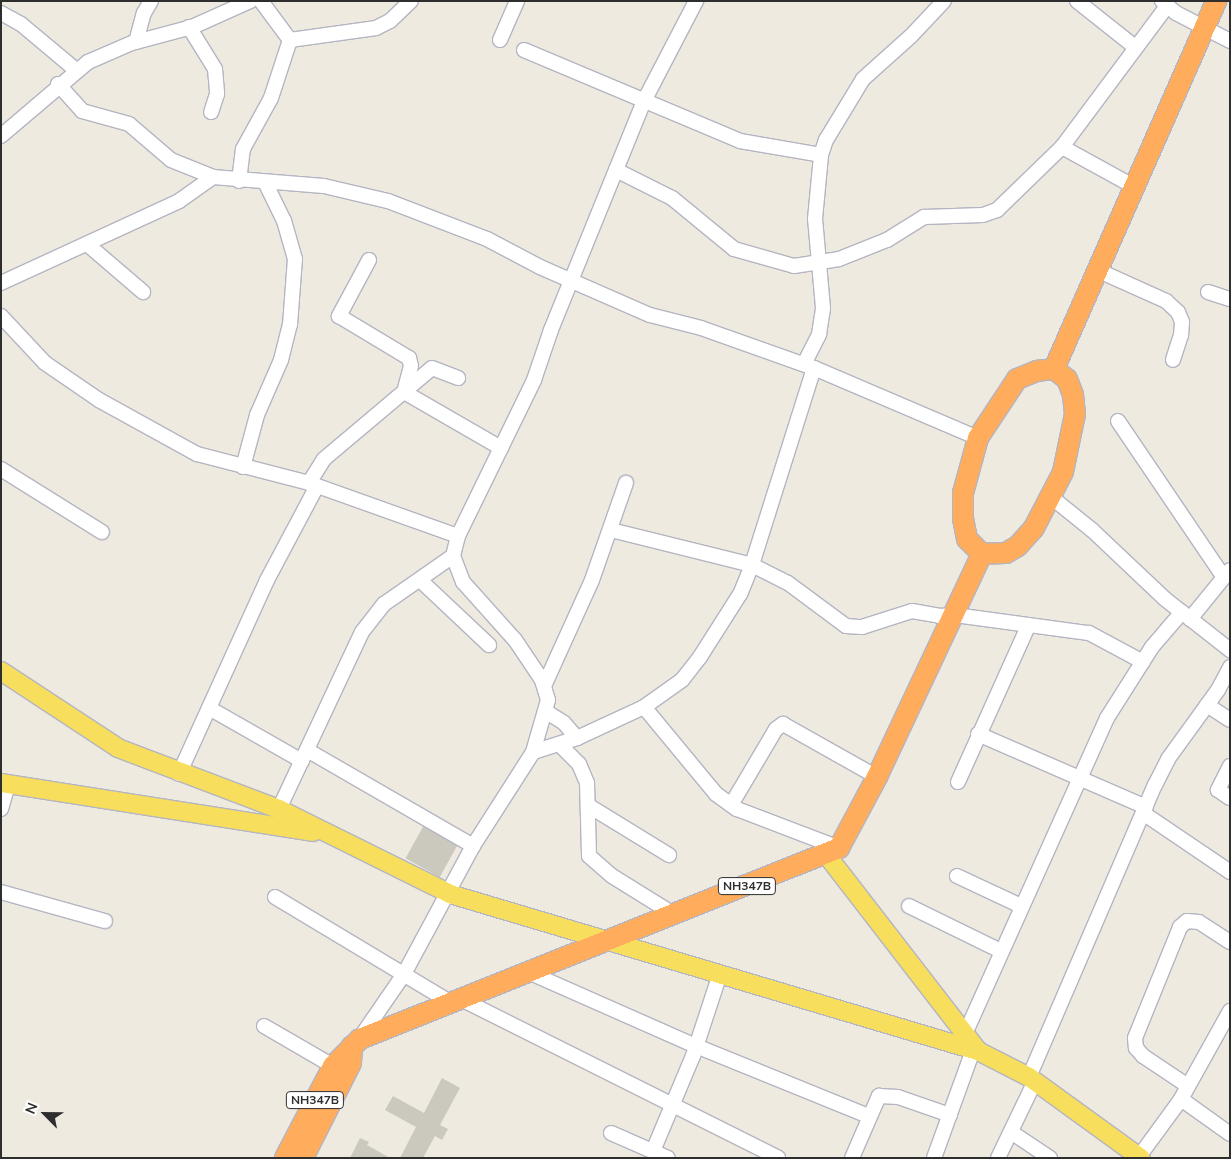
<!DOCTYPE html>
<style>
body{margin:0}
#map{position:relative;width:1231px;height:1159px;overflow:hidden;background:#efeae0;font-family:Mulish,sans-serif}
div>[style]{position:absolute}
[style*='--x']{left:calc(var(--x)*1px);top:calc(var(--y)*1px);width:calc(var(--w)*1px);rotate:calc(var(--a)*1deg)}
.building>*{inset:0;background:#cbc8be;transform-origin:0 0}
.roads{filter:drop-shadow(1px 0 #b4b5c2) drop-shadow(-1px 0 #b4b5c2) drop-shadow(0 1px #b4b5c2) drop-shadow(0 -1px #b4b5c2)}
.minor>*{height:14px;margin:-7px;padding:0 7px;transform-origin:7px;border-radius:7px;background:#fff}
.major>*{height:18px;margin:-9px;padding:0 9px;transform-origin:9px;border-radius:9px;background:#f7de5d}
.highway>*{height:20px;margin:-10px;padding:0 10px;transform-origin:10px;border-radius:10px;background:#ffad5c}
span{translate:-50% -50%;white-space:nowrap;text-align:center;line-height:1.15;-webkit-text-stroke:4px #fff;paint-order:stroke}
.shield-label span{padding:1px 4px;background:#fff;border:1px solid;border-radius:4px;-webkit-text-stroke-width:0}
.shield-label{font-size:12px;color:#2e2e2e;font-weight:700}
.frame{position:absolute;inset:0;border:2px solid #2e2e2e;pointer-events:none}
.north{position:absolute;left:20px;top:1089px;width:50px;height:50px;-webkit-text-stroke:4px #fff;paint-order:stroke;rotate:293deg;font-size:14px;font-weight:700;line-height:20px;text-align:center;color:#2e2e2e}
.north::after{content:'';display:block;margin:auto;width:18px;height:22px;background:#2e2e2e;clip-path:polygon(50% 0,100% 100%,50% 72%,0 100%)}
</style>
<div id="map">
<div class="building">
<i style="left:424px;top:825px;width:39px;height:38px;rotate:29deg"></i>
<i style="clip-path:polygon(442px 1078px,460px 1088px,440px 1125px,448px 1129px,442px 1140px,435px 1136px,423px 1158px,400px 1158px,416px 1127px,385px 1110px,393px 1096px,424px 1113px)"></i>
<i style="clip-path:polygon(360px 1138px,369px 1142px,367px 1145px,390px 1158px,350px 1158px)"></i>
</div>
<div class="roads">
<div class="minor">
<i style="--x:261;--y:1;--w:49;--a:53.4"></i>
<i style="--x:290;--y:40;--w:87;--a:-7.9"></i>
<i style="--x:376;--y:28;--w:16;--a:-27"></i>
<i style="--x:390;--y:21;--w:29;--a:-44"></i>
<i style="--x:1077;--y:1;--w:74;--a:38.4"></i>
<i style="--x:1162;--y:1;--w:18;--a:41"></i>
<i style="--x:1176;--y:13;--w:61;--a:27.4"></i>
<i style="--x:1;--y:13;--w:23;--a:29"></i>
<i style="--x:21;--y:24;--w:73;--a:40"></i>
<i style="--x:189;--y:27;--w:49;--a:58.2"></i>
<i style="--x:215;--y:69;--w:25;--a:85"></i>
<i style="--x:217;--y:94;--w:19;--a:108"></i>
<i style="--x:500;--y:40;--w:43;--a:-66.4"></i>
<i style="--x:136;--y:42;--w:30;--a:-75"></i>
<i style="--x:144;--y:13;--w:14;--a:-60"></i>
<i style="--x:524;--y:50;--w:234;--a:22.8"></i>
<i style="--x:740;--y:141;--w:82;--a:9.8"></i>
<i style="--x:58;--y:84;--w:36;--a:48"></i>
<i style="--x:82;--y:111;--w:49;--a:15.5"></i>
<i style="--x:129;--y:124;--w:55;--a:40.6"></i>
<i style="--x:171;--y:160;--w:45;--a:22"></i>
<i style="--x:213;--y:177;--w:111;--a:4.6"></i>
<i style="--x:324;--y:186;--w:66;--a:13.2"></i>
<i style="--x:388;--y:201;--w:106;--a:21"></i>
<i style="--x:487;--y:239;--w:60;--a:27.8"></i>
<i style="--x:540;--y:267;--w:120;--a:23.6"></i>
<i style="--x:650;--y:315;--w:53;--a:14.3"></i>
<i style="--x:701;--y:328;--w:120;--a:19.5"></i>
<i style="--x:814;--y:368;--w:207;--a:107.5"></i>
<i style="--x:752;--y:565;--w:31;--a:112"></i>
<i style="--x:740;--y:594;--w:75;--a:122.4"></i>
<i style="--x:700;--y:657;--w:29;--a:128"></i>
<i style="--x:682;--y:680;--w:47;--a:144.6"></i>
<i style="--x:644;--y:707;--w:74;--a:155.2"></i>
<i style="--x:577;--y:738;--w:46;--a:162.3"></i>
<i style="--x:1;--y:136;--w:114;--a:-40.4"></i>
<i style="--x:88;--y:62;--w:48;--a:-23.4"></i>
<i style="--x:132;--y:43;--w:62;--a:-14.9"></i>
<i style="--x:192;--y:27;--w:64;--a:-24.1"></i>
<i style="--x:1062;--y:147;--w:81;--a:28.8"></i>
<i style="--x:616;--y:170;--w:63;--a:26.6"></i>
<i style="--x:672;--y:198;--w:80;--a:39.4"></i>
<i style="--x:734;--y:249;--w:62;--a:15.8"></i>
<i style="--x:794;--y:266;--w:46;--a:-8.8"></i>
<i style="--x:839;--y:259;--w:52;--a:-21.6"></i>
<i style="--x:887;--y:240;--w:44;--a:-31.9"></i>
<i style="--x:924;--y:217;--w:59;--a:-1.9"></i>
<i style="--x:983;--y:215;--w:15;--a:-20"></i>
<i style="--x:997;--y:210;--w:91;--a:-44.1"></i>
<i style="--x:1062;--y:147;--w:176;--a:-53.3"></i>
<i style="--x:239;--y:181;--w:32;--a:-83"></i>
<i style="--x:243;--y:149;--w:58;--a:-61.2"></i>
<i style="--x:271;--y:98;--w:61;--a:-71.9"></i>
<i style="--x:87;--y:244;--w:74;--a:40.6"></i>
<i style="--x:369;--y:260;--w:64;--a:118.2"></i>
<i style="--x:339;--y:316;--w:82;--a:31"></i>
<i style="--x:409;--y:358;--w:8;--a:76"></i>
<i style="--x:411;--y:366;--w:27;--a:105"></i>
<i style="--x:404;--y:392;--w:112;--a:30"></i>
<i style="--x:1097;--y:270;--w:76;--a:24.2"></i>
<i style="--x:1166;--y:301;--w:16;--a:43"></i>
<i style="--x:1178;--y:312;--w:11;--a:68"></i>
<i style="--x:1182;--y:322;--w:13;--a:94"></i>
<i style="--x:1181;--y:335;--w:26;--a:108"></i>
<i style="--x:1;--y:283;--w:196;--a:-24.7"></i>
<i style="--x:179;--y:201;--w:42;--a:-35.2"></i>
<i style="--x:1208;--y:292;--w:23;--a:18"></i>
<i style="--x:1;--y:316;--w:64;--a:46.9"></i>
<i style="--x:45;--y:363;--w:65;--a:34.4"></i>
<i style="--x:99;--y:400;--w:112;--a:28.9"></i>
<i style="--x:197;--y:454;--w:116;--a:14.5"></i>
<i style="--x:309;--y:483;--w:158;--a:19.6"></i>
<i style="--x:804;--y:364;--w:34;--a:-63"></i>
<i style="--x:819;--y:334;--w:26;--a:-81"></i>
<i style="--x:823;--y:308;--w:89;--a:-95.1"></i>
<i style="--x:815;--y:219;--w:64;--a:-84.6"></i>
<i style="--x:821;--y:155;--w:16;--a:-72"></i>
<i style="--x:826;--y:140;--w:71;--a:-58.8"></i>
<i style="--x:863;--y:79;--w:64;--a:-41.9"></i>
<i style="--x:911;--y:36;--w:48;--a:-46.7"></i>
<i style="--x:814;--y:368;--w:178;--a:23.1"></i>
<i style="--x:1118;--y:421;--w:187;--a:55.9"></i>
<i style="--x:243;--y:467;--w:54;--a:-74.9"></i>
<i style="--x:257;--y:415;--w:60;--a:-66.4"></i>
<i style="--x:281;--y:360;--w:36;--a:-76"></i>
<i style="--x:290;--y:325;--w:66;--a:-85.7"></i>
<i style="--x:295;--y:259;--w:40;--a:-106"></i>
<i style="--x:284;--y:221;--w:41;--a:-115.9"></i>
<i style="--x:1;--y:469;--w:119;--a:32"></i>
<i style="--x:309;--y:483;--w:28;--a:-58"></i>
<i style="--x:324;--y:459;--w:141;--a:-40.1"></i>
<i style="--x:432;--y:368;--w:28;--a:21"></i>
<i style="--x:1051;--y:497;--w:53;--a:38.8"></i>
<i style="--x:1092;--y:530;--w:100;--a:43.4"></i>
<i style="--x:1165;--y:599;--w:83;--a:38.1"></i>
<i style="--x:611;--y:530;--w:145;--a:13.9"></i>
<i style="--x:752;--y:565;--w:40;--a:26.6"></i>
<i style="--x:788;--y:583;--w:72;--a:36.6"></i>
<i style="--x:846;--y:626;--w:16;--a:4"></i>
<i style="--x:862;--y:627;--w:52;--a:-17.7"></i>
<i style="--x:912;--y:611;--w:27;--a:10"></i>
<i style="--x:939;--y:616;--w:16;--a:-4"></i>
<i style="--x:955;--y:615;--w:135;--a:7.7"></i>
<i style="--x:1089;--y:633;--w:61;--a:28.2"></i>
<i style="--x:420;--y:580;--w:95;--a:43.3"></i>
<i style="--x:1190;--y:619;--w:63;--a:-50.8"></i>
<i style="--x:544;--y:686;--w:116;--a:-65.6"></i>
<i style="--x:592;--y:580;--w:103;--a:-70.7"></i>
<i style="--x:1207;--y:705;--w:27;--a:33"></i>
<i style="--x:644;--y:707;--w:113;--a:50.4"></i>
<i style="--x:716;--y:794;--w:26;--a:36"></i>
<i style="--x:737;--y:809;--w:109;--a:20.9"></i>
<i style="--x:209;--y:708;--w:107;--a:29.7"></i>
<i style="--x:545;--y:711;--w:22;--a:32"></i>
<i style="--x:564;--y:723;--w:20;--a:49"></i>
<i style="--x:978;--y:734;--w:183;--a:23.5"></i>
<i style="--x:559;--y:744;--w:28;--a:45"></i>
<i style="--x:579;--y:764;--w:21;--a:67"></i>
<i style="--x:587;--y:783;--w:73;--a:88.4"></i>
<i style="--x:589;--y:856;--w:30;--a:41"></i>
<i style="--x:612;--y:876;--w:74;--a:31.8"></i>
<i style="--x:307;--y:750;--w:192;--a:30"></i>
<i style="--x:1230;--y:766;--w:27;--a:117"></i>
<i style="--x:1218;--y:790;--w:14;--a:34"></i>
<i style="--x:179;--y:774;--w:213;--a:-65.6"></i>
<i style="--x:267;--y:580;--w:106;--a:-62"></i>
<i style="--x:958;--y:782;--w:171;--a:-65.8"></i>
<i style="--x:731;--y:805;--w:88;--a:-59.4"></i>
<i style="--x:776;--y:729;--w:9;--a:-36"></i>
<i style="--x:783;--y:724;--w:108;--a:29.4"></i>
<i style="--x:589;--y:806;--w:94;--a:31.5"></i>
<i style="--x:1;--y:809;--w:25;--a:-74"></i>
<i style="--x:279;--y:809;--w:195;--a:-64.9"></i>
<i style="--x:362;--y:632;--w:36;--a:-52"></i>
<i style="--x:384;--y:604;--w:84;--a:-34.8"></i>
<i style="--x:1143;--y:813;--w:105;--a:34.1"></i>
<i style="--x:957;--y:876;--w:71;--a:25.1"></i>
<i style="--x:1;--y:892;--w:108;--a:15.6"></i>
<i style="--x:275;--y:897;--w:204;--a:31"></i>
<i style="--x:909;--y:906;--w:102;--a:26.1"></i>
<i style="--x:528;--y:972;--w:184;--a:23.8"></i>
<i style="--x:696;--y:1046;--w:186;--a:22.1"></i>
<i style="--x:459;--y:998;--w:357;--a:26.6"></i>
<i style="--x:264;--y:1026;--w:80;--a:30.1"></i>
<i style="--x:965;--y:1034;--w:346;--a:-65.8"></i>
<i style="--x:1107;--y:718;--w:84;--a:-57.6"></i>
<i style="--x:1152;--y:647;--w:46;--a:-49.4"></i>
<i style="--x:360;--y:1038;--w:78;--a:-55.5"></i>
<i style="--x:404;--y:974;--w:145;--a:-61.7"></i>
<i style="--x:473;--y:846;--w:112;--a:-57.4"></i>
<i style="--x:533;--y:752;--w:54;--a:-73.9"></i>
<i style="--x:548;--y:700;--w:21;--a:-107"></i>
<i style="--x:542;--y:680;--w:48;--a:-124"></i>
<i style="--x:515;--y:640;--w:78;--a:-131.9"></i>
<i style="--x:463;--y:582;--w:28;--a:-111"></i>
<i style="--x:453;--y:556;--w:21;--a:-76"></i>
<i style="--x:458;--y:536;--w:174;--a:-64"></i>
<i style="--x:534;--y:380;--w:53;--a:-71.2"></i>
<i style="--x:551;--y:330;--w:247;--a:-67.9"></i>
<i style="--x:644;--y:101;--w:113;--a:-62.5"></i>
<i style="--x:1029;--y:1077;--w:318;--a:-66.7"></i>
<i style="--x:1155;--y:785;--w:29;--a:-63"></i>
<i style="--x:1168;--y:759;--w:85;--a:-54.1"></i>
<i style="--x:1218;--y:690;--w:26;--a:-62"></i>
<i style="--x:1188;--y:1086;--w:54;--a:-146.3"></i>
<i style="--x:1143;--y:1056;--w:11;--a:-131"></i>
<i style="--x:1136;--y:1048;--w:10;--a:-96"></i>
<i style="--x:1135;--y:1038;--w:120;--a:-67.9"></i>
<i style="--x:1180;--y:927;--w:9;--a:-41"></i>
<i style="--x:1187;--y:921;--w:12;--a:5"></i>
<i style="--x:1199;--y:922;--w:37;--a:33"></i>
<i style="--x:1181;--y:1099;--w:60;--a:35.5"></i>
<i style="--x:1011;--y:1132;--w:47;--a:33.7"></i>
<i style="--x:611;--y:1133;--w:62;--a:23.7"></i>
<i style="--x:653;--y:1151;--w:103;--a:-67.2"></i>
<i style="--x:693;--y:1056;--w:86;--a:-71.8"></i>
<i style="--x:852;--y:1158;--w:68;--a:-66.5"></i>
<i style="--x:879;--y:1096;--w:19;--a:3"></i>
<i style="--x:898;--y:1097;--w:55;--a:19.1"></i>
<i style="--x:934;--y:1158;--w:115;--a:-70.1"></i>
<i style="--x:998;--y:1158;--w:85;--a:-64.3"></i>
<i style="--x:1138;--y:1158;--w:73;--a:-53.9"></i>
<i style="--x:1181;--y:1099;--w:101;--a:-60.9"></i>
</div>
<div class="major">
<i style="--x:1;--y:671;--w:140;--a:33.3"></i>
<i style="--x:118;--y:748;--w:172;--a:20.8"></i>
<i style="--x:279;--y:809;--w:191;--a:26.4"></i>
<i style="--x:450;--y:894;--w:551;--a:16.56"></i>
<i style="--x:978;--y:1051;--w:57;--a:27"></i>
<i style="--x:1029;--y:1077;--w:138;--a:35.9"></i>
<i style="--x:1;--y:783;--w:316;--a:8.9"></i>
<i style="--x:826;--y:854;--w:249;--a:52.3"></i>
</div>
<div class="highway">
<i style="--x:1054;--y:369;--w:16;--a:38"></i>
<i style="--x:1067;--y:379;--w:17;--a:69"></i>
<i style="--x:1073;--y:395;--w:19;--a:84"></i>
<i style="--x:1075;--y:414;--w:59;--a:101.7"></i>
<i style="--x:1063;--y:472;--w:63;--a:117.4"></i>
<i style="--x:1034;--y:528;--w:24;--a:132"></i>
<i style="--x:1018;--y:546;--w:14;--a:150"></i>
<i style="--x:1006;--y:553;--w:24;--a:178"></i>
<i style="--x:982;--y:554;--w:21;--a:-135"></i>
<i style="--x:967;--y:539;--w:20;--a:-101"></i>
<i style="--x:963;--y:519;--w:26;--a:-90"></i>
<i style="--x:963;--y:493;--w:57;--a:-74.7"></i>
<i style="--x:978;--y:438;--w:71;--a:-56.5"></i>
<i style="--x:1017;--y:379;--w:22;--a:-22"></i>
<i style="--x:1037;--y:371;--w:17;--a:-7"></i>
<i style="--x:1054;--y:369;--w:402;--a:-66.2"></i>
<i style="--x:285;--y:1158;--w:104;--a:-62.4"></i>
<i style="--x:333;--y:1066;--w:38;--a:-45"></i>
<i style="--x:360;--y:1039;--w:516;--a:-21.74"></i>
<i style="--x:839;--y:848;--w:81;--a:-61.8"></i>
<i style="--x:877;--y:777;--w:246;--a:-64.8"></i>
<i style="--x:303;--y:1158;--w:106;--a:-63.2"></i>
<i style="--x:351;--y:1063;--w:17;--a:-87"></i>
</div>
</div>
<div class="shield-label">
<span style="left:747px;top:886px">NH347B</span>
<span style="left:315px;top:1100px">NH347B</span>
</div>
<div class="frame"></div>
<div class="north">N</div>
</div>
